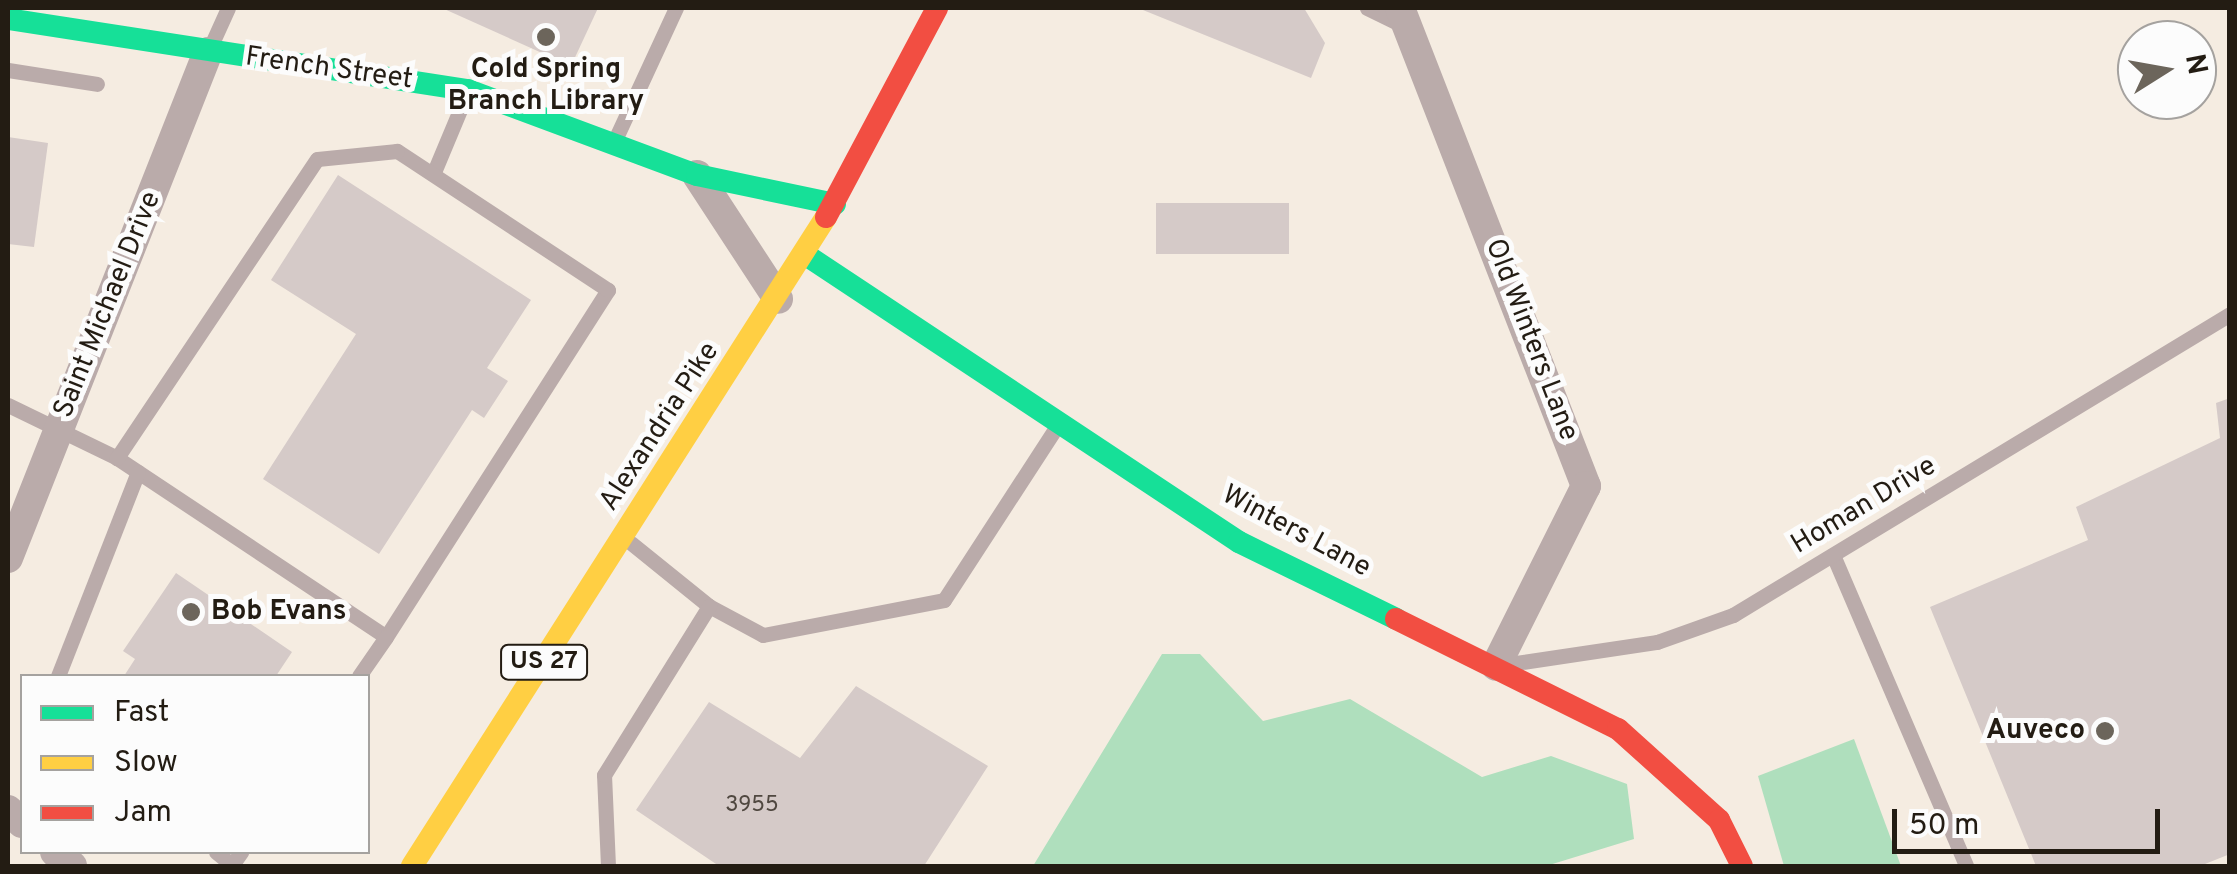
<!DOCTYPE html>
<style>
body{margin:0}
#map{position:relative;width:2237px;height:874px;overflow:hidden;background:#f5ece1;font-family:Overpass,sans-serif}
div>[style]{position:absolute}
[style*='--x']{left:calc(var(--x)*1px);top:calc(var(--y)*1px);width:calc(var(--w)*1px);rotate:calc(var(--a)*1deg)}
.green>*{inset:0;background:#afdfbd}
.building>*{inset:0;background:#d5cac8;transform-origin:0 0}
.lane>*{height:15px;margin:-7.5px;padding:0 7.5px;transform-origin:7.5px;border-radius:7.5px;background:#baabaa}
.street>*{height:30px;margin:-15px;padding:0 15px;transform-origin:15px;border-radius:15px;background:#baabaa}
.fast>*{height:22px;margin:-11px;padding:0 11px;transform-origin:11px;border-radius:11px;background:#16e098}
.slow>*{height:22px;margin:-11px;padding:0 11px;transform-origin:11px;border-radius:11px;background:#ffcf43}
.jam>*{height:22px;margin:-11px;padding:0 11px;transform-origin:11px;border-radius:11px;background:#f24e42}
.dots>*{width:28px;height:28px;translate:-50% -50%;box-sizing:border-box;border:5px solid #fcfcfc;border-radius:50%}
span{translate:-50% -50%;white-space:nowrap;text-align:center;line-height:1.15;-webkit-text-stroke:10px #fcfcfc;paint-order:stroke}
.number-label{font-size:22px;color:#504840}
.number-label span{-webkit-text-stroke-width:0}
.shield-label span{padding:2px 8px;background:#fcfcfc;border:2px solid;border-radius:8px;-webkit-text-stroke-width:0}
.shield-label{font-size:25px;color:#231c13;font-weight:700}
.street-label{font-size:28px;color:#231c13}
.poi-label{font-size:28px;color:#231c13;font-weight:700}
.left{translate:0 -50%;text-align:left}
.right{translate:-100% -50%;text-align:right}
.frame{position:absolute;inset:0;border:10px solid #231c13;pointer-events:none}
.legend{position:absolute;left:20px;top:674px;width:350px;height:180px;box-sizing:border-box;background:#fcfcfc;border:2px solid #a5a29f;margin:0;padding:12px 18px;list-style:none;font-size:30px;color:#231c13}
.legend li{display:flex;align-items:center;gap:20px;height:50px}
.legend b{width:50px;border:2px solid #a5a29f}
.north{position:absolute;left:2117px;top:20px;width:100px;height:100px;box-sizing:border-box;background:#fcfcfc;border:2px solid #a5a29f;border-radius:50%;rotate:79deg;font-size:28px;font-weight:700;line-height:40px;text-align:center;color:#231c13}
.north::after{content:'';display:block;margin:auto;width:35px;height:45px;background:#6c655b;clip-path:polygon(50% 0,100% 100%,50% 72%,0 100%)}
.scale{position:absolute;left:1892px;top:809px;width:268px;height:45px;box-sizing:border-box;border:5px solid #231c13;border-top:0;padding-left:12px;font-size:30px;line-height:35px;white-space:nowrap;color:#231c13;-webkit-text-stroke:8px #fcfcfc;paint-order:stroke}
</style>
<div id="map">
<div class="green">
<i style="clip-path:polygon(1162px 654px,1200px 654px,1263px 721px,1350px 699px,1482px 777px,1551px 756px,1627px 784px,1634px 839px,1546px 866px,1033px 866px)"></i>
<i style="clip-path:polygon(1854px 739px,1901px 866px,1784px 866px,1758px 776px)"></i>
</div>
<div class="building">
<i style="clip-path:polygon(442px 8px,598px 8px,571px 66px)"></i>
<i style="clip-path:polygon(1138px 8px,1304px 8px,1325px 43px,1311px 78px)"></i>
<i style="clip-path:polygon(8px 137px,48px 143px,34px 247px,8px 244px)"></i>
<i style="clip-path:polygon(338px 175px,531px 300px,487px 368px,508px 381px,484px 418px,472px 410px,379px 554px,263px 479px,356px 334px,271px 280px)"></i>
<i style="left:1156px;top:203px;width:133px;height:51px"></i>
<i style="clip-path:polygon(2230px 398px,2230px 854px,2200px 866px,2036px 866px,1930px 607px,2088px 540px,2076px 507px,2220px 438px,2216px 403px)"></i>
<i style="clip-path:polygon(176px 573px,292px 652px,276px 676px,124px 676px,135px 659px,123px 651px)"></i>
<i style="clip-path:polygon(856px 686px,988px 766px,924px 866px,719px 866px,636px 810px,709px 702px,800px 758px)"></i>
</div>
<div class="lane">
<i style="--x:1367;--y:8;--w:41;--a:25.9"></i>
<i style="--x:209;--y:50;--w:46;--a:-65.7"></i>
<i style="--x:8;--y:70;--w:90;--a:8.9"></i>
<i style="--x:614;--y:142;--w:148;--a:-65.2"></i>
<i style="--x:434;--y:172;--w:86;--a:-67.3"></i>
<i style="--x:8;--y:405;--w:121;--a:25.9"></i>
<i style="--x:117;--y:458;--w:323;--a:33.6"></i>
<i style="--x:386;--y:637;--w:412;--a:-57.4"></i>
<i style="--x:608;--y:290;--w:253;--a:-146.6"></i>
<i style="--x:397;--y:151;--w:80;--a:174.3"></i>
<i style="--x:317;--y:159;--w:360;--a:123.8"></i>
<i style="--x:631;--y:543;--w:100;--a:38.9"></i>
<i style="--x:709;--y:606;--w:61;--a:28.2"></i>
<i style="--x:763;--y:635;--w:184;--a:-10.9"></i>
<i style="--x:944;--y:600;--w:211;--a:-57"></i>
<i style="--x:1833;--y:555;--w:338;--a:66.8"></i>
<i style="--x:1509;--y:664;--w:150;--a:-8.5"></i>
<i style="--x:1657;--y:642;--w:81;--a:-19.6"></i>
<i style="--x:1733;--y:615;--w:581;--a:-31.2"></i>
<i style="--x:58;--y:676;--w:219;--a:-68.6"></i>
<i style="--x:359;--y:676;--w:47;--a:-55.3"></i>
<i style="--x:216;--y:852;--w:21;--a:39"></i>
<i style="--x:232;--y:865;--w:16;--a:-55"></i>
<i style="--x:608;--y:866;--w:91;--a:-92.5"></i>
<i style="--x:604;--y:775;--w:199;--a:-58.1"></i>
</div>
<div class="street">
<i style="--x:1400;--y:8;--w:513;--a:68.74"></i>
<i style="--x:1586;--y:486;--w:201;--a:116.6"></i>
<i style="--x:697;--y:175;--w:148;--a:56.8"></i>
<i style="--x:8;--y:558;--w:544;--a:-68.43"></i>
<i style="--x:8;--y:810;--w:19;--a:43"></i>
<i style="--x:55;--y:852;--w:22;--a:39"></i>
</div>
<div class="fast">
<i style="--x:8;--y:19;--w:465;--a:8.8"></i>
<i style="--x:468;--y:90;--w:244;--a:20.4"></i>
<i style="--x:697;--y:175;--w:141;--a:11.9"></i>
<i style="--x:806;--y:255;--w:519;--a:33.54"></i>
<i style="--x:1239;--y:542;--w:175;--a:26.1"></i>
</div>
<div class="slow">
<i style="--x:412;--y:866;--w:770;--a:-57.47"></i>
</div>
<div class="jam">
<i style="--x:826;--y:217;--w:237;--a:-62"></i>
<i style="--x:1396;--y:619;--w:248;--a:26.4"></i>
<i style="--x:1618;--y:729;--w:136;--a:42"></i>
<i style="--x:1719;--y:820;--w:51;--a:63.4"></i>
</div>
<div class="dots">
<i style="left:546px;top:37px;background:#6c655b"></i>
<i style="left:191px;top:612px;background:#6c655b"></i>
<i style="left:2105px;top:731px;background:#6c655b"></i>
</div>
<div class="number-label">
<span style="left:752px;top:806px">3955</span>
</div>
<div class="shield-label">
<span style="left:544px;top:662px">US 27</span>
</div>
<div class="street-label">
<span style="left:329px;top:69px;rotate:8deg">French Street</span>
<span style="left:108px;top:305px;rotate:-68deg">Saint Michael Drive</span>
<span style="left:1531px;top:340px;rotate:69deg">Old Winters Lane</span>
<span style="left:660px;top:427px;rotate:-57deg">Alexandria Pike</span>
<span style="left:1864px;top:506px;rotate:-31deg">Homan Drive</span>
<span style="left:1296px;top:532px;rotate:28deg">Winters Lane</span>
</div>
<div class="poi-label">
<span style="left:546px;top:86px">Cold Spring<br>Branch Library</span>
<span class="left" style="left:211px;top:612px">Bob Evans</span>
<span class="right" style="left:2085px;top:731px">Auveco</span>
</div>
<div class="frame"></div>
<ul class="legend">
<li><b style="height:12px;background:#16e098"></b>Fast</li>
<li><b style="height:12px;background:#ffcf43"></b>Slow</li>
<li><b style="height:12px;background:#f24e42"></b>Jam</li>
</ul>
<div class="north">N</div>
<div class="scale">50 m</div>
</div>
